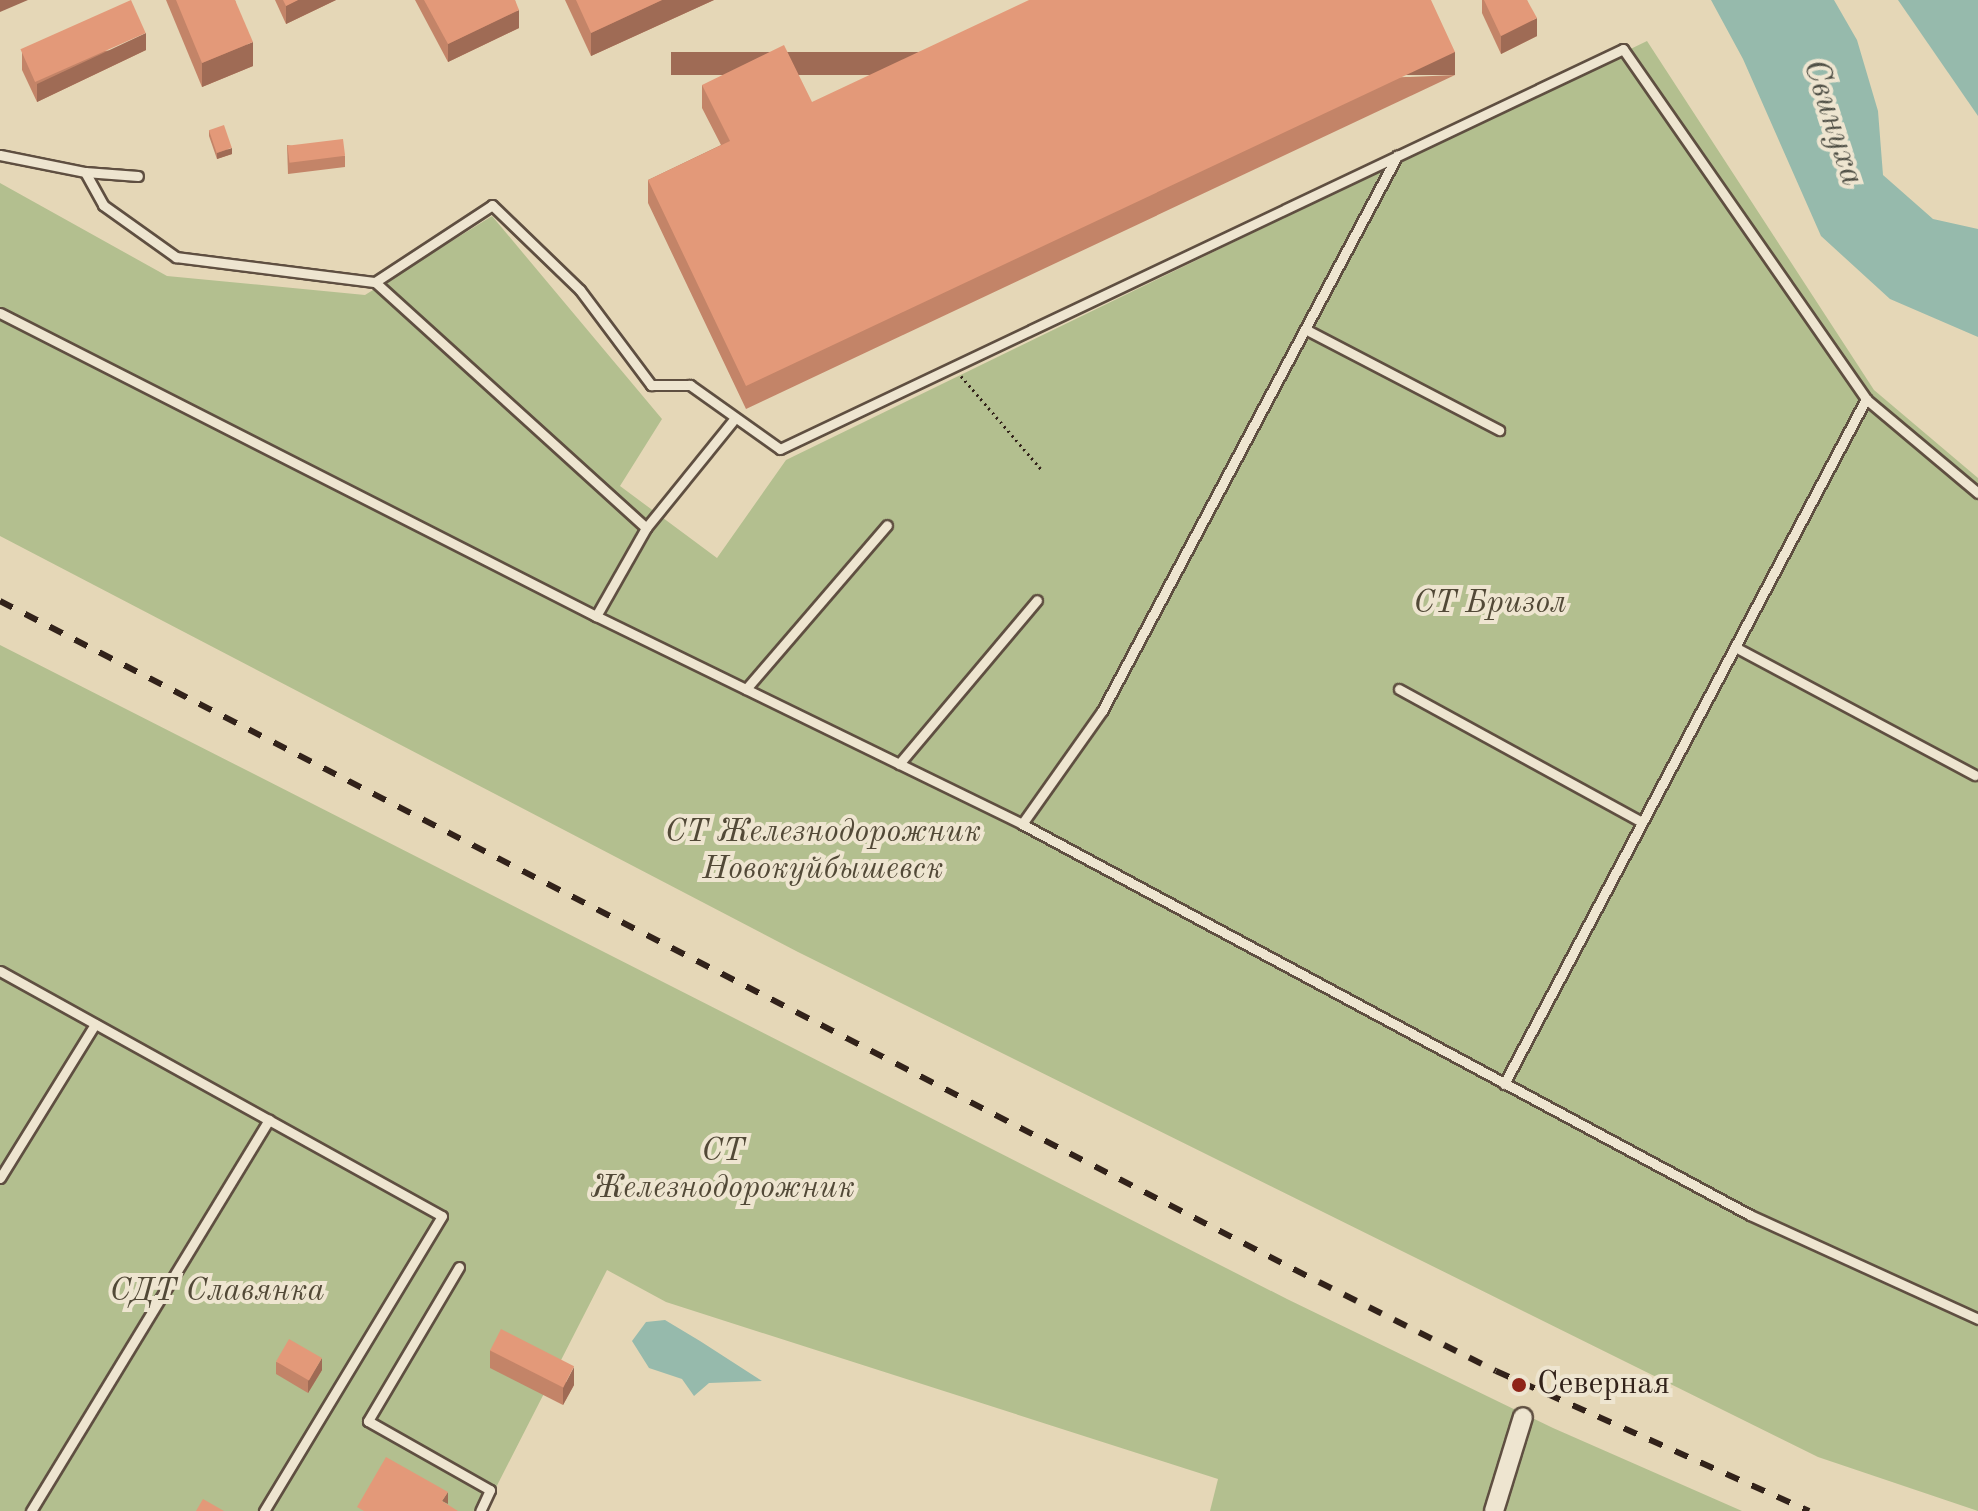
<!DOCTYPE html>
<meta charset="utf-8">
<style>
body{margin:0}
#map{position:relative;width:1978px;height:1511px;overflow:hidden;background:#e5d7b7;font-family:"Old Standard TT",serif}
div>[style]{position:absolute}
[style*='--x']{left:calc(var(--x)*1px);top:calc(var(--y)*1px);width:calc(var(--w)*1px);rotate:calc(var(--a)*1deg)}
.green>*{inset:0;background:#b3bf8f}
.water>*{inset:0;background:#96baac}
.path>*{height:3px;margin-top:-1.5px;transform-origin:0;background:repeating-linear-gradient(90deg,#32221a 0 2px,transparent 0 6px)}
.roads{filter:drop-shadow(2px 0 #5f4f41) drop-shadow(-2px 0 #5f4f41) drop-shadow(0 2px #5f4f41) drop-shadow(0 -2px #5f4f41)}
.service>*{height:9px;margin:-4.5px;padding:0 4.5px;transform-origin:4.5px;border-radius:4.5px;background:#eee5d0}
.minor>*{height:18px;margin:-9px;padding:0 9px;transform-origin:9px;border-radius:9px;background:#eee5d0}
.rail>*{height:6px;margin-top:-3px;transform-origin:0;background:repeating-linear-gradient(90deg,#32221a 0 14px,transparent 0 28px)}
.wall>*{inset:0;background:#c38468}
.shaded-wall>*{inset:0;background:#9f6b55;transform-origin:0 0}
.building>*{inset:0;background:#e39979;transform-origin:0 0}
.dots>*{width:22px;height:22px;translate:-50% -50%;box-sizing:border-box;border:4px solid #eee5d0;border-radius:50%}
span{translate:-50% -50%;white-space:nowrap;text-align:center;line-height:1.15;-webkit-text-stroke:8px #eee5d0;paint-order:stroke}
.park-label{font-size:32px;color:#524937;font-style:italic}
.poi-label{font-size:32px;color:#32221a}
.left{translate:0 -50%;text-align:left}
.water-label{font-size:34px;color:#505046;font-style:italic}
</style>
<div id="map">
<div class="green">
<i style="clip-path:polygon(1647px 41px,1874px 390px,1978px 478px,1978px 1511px,1818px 1457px,798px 952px,0 536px,0 183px,167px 276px,365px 295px,492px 216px,662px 419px,620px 486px,717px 558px,786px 460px)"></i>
<i style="clip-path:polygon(0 645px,1287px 1299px,1553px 1428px,1742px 1511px,1210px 1511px,1218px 1479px,666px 1302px,607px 1270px,484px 1511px,0 1511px)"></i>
</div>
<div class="water">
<i style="clip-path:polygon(1711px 0,1834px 0,1857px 40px,1878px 111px,1883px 175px,1933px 219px,1978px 229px,1978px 337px,1890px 299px,1821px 236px,1743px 59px)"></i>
<i style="clip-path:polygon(1898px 0,1978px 0,1978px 116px)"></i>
<i style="clip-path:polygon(665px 1320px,700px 1341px,762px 1381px,709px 1383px,694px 1396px,682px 1379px,649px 1368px,632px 1341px,646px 1322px)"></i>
</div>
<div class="path">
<i style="--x:961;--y:376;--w:123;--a:49.3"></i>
</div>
<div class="roads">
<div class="service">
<i style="--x:0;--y:155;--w:87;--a:11.3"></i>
<i style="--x:85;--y:172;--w:53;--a:4.3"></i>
<i style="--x:85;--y:172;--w:38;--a:61"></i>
<i style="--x:103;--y:205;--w:90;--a:35.5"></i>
<i style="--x:176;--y:257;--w:201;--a:7.2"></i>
<i style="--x:375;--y:282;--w:140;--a:-33.3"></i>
<i style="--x:492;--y:205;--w:122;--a:44"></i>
<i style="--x:580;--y:290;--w:119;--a:53.2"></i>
<i style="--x:651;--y:385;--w:39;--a:0"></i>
<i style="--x:690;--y:385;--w:110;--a:35.4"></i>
<i style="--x:780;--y:449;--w:933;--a:-25.38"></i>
<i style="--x:1623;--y:49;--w:426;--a:55.2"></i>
<i style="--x:1866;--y:399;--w:146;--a:40"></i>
<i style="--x:375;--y:282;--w:366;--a:42.2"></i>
<i style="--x:0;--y:313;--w:669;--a:26.95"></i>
<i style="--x:596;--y:616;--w:474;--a:26"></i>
<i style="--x:1022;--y:824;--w:826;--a:28.24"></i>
<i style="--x:1750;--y:1215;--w:251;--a:24.5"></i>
<i style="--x:1305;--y:329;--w:219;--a:27.5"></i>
<i style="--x:596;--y:616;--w:101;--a:-60.4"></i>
<i style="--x:646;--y:528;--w:141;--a:-51"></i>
<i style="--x:1735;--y:647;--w:272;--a:28.1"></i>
<i style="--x:746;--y:689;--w:216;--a:-49.3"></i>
<i style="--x:1399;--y:689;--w:277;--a:28.7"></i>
<i style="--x:899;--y:764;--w:214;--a:-49.9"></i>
<i style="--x:1022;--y:824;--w:138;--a:-54.7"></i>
<i style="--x:1102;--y:711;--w:629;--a:-62.01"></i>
<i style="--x:0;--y:971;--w:505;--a:29"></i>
<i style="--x:442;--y:1216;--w:345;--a:121.1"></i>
<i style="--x:1504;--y:1084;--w:775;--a:-62.15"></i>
<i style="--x:0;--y:1178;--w:181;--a:-58.3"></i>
<i style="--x:459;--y:1267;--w:179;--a:120.6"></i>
<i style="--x:368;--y:1421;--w:140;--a:29.5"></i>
<i style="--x:490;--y:1490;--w:23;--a:115"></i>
<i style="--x:31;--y:1511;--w:458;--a:-58.7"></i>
</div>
<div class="minor">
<i style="--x:1494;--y:1511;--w:98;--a:-72.9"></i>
</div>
</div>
<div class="rail">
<i style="--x:0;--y:601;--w:1484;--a:27.31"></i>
<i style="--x:1319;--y:1282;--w:198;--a:26.7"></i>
<i style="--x:1496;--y:1371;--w:343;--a:24.1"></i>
</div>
<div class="wall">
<i style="clip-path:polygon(166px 0,235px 0,253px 66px,202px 87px)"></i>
<i style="clip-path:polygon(275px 0,336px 0,286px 24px)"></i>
<i style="clip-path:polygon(415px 0,515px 0,519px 28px,448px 62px)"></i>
<i style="clip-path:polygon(565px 0,714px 0,591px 56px)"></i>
<i style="clip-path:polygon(1482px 0,1527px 0,1537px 36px,1501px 54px,1482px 13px)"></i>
<i style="clip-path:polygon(146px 50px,37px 102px,22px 70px,22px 52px)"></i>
<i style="clip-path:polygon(1455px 75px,746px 409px,648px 203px,648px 180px,721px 145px,702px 108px,702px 85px,812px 102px)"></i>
<i style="clip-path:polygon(209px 130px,232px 154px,217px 159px,209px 136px)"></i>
<i style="clip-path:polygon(287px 145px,345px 156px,345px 167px,288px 174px)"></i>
<i style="clip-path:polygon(490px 1350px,574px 1385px,563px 1405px,490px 1368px)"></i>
<i style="clip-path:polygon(276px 1362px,322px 1370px,308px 1393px,276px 1374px)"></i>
</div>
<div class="shaded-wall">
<i style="clip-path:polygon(0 0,28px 0,0 12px)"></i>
<i style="clip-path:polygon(298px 0,336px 0,286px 24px,286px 6px)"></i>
<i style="clip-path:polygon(662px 0,714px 0,591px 56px,591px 33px)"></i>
<i style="clip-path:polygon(519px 10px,519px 28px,448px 62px,448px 44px)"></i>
<i style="clip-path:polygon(1537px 18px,1537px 36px,1501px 54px,1501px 36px)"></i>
<i style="clip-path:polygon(146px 33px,146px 50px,37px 102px,37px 84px)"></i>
<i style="clip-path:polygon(253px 42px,253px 66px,202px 87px,202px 63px)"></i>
<i style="left:1455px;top:52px;width:23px;height:784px;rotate:90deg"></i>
<i style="clip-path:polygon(232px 148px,232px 154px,217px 159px,217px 153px)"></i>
<i style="clip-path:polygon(322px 1358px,322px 1370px,308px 1393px,308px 1381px)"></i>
<i style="clip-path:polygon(574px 1367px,574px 1385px,563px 1405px,563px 1388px)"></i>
<i style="clip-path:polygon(448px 1492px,448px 1504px,442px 1501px)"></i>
</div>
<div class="building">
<i style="left:131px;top:0;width:36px;height:121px;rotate:66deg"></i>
<i style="clip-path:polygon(176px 0,235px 0,253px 42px,202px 63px)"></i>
<i style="clip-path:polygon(283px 0,298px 0,286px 6px)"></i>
<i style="clip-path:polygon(424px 0,515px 0,519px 10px,448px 44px)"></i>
<i style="clip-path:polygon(576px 0,662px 0,591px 33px)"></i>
<i style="clip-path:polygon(1029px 0,1431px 0,1455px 52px,746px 386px,648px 180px,730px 141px,702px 85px,784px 45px,812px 102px)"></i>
<i style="clip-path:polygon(1484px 0,1527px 0,1537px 18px,1501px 36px)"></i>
<i style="left:224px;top:125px;width:24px;height:16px;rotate:71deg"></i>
<i style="left:343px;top:139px;width:17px;height:56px;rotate:83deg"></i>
<i style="left:501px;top:1329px;width:82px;height:24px;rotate:27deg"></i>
<i style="left:289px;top:1339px;width:38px;height:26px;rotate:30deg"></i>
<i style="clip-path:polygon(386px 1457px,448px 1492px,442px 1501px,458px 1511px,364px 1511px,357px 1507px)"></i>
<i style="clip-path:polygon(203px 1499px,224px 1511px,196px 1511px)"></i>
</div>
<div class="dots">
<i style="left:1519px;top:1385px;background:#8f2418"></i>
</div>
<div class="park-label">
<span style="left:1490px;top:604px">СТ Бризол</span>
<span style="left:823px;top:852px">СТ Железнодорожник<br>Новокуйбышевск</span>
<span style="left:723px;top:1171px">СТ<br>Железнодорожник</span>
<span style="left:217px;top:1292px">СДТ Славянка</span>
</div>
<div class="poi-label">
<span class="left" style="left:1537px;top:1385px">Северная</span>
</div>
<div class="water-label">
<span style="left:1832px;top:123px;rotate:72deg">Свинуха</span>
</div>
</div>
